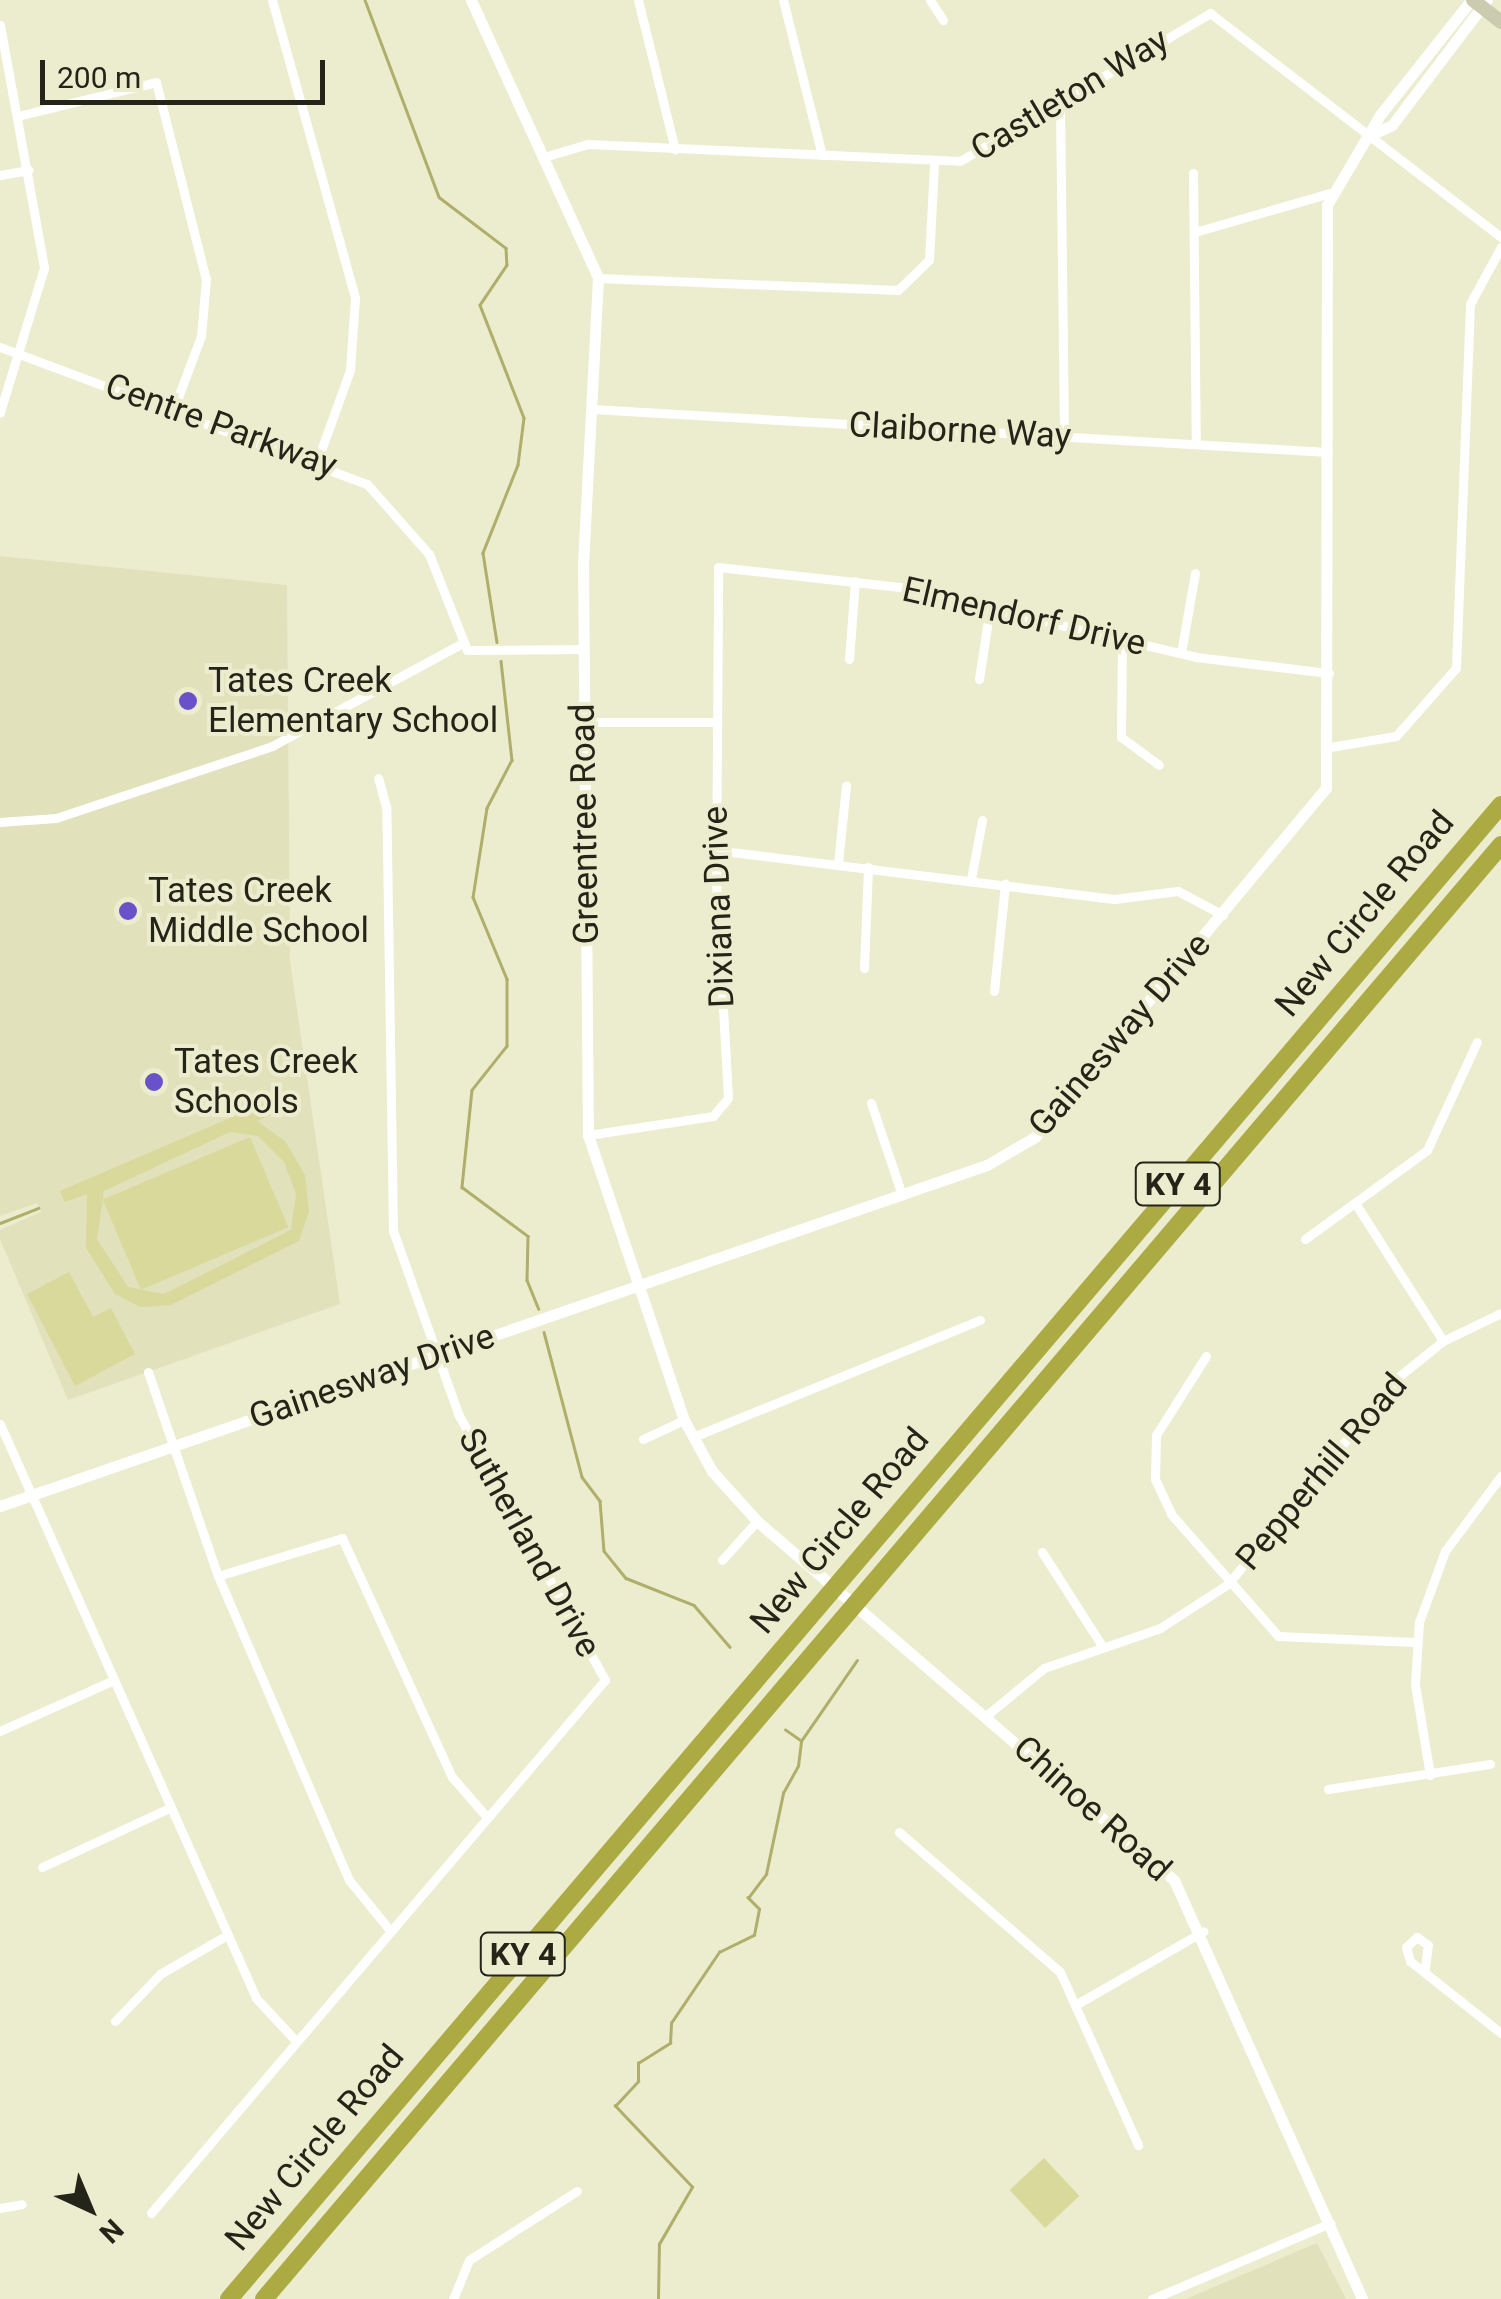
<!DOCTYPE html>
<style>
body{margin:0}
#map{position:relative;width:1501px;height:2299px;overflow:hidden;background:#ecedce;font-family:Roboto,sans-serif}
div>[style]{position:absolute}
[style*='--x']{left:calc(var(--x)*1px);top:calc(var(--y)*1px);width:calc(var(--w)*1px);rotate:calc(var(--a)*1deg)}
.built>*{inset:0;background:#e1e1bc}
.green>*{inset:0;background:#d9d99c;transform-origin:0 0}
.stream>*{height:2.5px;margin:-1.25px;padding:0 1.25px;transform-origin:1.25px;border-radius:1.25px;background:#afae6a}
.minor>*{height:9px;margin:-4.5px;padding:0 4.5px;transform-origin:4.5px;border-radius:4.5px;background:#fff}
.tertiary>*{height:11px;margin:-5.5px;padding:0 5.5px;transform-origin:5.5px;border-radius:5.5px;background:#fff}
.secondary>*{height:14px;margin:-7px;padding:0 7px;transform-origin:7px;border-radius:7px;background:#cbcbaf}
.motorway>*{height:18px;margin:-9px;padding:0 9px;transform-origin:9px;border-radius:9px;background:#acaa43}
.dots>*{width:28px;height:28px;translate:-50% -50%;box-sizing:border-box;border:5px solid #ecedce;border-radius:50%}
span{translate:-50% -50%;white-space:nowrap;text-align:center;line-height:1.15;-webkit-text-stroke:8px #ecedce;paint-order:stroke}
.shield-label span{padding:2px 8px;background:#ecedce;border:2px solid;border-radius:8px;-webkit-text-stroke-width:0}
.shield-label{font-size:32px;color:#242419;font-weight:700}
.street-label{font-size:35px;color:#242419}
.poi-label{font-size:35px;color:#242419}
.left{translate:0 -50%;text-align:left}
.north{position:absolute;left:40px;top:2159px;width:100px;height:100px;-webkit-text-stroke:8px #ecedce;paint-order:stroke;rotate:136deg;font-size:28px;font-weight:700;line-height:40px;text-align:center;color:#242419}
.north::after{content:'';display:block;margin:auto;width:35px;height:45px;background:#242419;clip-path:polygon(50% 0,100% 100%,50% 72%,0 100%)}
.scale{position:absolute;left:40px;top:60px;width:285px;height:45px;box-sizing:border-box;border:5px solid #242419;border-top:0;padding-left:12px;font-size:30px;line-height:35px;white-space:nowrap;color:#242419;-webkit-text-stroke:8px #ecedce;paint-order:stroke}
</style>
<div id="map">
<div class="built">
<i style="clip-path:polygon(0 556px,287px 585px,290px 961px,340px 1304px,68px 1400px,0 1239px,0 1230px,41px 1212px,37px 1203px,0 1216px)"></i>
<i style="clip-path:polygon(1317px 2243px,1346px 2299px,1186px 2299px)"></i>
</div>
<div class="green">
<i style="clip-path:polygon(evenodd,272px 1100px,277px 1112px,257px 1121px,285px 1141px,305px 1175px,309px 1212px,299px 1241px,171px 1305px,140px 1307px,115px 1294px,86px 1248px,87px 1194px,65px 1202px,60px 1191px,272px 1100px,230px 1132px,258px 1136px,284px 1162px,296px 1194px,291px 1230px,164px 1294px,128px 1287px,97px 1239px,104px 1191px,230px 1132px)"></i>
<i style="left:250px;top:1137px;width:98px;height:160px;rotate:67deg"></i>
<i style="clip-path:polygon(69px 1272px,93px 1317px,111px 1308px,135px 1354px,75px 1386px,27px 1294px)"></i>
<i style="left:1044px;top:2158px;width:52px;height:47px;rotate:47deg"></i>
</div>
<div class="stream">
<i style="--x:365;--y:0;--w:210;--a:69.4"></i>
<i style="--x:439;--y:197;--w:84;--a:37.3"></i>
<i style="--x:506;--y:248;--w:17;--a:87"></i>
<i style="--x:507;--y:265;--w:48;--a:124"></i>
<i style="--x:480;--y:305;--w:121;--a:68.7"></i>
<i style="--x:524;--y:418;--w:47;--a:97.3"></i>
<i style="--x:518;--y:465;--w:95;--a:111.7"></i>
<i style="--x:483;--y:553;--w:90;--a:81.1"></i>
<i style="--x:501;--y:661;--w:100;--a:83.7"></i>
<i style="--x:512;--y:760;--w:54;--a:117.5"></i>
<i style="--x:487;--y:808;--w:90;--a:98.9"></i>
<i style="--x:473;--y:897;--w:89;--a:67.5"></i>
<i style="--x:507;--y:979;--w:67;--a:90"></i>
<i style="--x:507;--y:1046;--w:56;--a:128.5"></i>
<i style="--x:472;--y:1090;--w:98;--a:95.9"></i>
<i style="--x:462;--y:1187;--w:82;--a:36.6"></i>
<i style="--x:528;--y:1236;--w:44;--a:91.3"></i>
<i style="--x:527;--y:1280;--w:31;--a:68"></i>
<i style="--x:0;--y:1223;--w:41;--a:-21.5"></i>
<i style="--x:544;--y:1332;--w:150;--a:75.3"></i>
<i style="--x:582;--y:1477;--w:30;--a:53"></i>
<i style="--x:600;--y:1501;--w:50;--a:85.4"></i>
<i style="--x:604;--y:1551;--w:35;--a:51"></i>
<i style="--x:626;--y:1578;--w:73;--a:21.7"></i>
<i style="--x:694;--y:1605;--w:55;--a:49.4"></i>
<i style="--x:801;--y:1741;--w:98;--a:-55.3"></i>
<i style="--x:658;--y:2299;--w:55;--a:-89"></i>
<i style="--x:659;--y:2244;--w:66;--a:-59.9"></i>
<i style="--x:692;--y:2187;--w:112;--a:-133.5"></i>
<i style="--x:615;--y:2106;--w:34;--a:-47"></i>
<i style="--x:638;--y:2081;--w:18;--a:-90"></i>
<i style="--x:638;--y:2063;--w:38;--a:-32"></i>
<i style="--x:670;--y:2043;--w:20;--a:-87"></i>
<i style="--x:671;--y:2023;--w:86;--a:-55.9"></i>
<i style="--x:719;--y:1952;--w:39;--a:-26"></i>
<i style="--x:754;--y:1935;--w:26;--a:-79"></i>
<i style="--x:759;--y:1909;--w:16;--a:-135"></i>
<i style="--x:748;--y:1898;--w:30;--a:-53"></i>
<i style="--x:766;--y:1874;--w:83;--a:-78.1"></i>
<i style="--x:783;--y:1793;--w:31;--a:-61"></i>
<i style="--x:798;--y:1766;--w:25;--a:-83"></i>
<i style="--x:801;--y:1741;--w:19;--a:-145"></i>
</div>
<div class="minor">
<i style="--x:272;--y:0;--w:309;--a:74.4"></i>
<i style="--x:355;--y:298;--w:72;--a:94"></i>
<i style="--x:350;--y:370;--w:95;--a:109.8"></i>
<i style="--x:638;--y:0;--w:154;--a:76.1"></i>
<i style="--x:783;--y:0;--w:160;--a:75.9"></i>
<i style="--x:930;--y:0;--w:24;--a:57"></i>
<i style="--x:0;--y:25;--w:247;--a:79.7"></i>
<i style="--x:44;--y:268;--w:151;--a:107"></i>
<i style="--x:1060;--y:106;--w:331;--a:89.3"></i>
<i style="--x:18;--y:116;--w:142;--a:-13.8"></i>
<i style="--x:156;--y:82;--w:203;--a:75.8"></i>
<i style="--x:206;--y:279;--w:57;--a:95"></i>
<i style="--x:201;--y:336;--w:77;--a:110.6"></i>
<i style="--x:544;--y:157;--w:46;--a:-16.5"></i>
<i style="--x:588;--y:144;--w:372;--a:2.6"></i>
<i style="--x:960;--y:161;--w:291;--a:-30.6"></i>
<i style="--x:1210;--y:13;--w:367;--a:37.6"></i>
<i style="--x:1193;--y:173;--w:271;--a:89.4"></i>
<i style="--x:0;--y:175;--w:29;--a:-10"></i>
<i style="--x:1195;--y:232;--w:141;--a:-16.1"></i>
<i style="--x:598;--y:278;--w:300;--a:2.3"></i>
<i style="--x:898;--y:290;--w:43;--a:-44.1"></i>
<i style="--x:929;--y:260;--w:94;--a:-87"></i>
<i style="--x:0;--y:347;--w:392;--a:20.5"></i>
<i style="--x:367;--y:484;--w:94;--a:48.5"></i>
<i style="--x:429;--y:554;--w:103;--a:68.4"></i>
<i style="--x:467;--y:650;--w:116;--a:-0.5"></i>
<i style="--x:592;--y:409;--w:737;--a:3.34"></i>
<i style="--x:1122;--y:640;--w:97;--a:90.6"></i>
<i style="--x:1121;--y:737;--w:47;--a:36.4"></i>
<i style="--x:1181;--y:653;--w:81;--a:-80.1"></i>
<i style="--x:849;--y:659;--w:78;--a:-85.6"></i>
<i style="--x:979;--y:679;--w:73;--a:-81.3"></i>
<i style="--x:584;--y:722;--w:129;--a:0"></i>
<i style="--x:1330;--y:747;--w:67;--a:-9.5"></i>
<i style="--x:1396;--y:736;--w:91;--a:-48.6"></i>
<i style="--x:1456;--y:668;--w:364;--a:-87.8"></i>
<i style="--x:1470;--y:304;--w:65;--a:-61.5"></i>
<i style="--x:0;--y:822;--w:56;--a:-4.1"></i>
<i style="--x:56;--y:818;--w:228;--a:-18.4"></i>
<i style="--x:272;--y:746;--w:213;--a:-28.4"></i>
<i style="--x:715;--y:850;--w:402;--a:7"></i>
<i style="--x:1114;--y:899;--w:64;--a:-7.1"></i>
<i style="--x:1178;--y:891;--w:51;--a:28.1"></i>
<i style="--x:838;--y:863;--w:78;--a:-84.1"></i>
<i style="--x:971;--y:879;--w:60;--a:-79.4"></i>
<i style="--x:864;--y:968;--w:101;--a:-87.7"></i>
<i style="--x:994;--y:991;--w:108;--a:-84.1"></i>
<i style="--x:871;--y:1103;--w:97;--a:71.4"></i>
<i style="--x:588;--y:1135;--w:126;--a:-8.6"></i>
<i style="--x:713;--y:1116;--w:23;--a:-50"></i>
<i style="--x:728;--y:1098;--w:213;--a:-93.2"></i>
<i style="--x:716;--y:885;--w:318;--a:-89.6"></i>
<i style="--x:718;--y:567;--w:183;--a:6.3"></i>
<i style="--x:900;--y:587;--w:304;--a:13.3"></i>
<i style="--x:1196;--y:657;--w:134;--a:6.9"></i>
<i style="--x:1357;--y:1206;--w:160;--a:57.5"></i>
<i style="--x:1305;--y:1239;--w:151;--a:-36.1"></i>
<i style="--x:1427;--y:1150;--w:119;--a:-65.2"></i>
<i style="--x:1206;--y:1356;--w:93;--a:122.3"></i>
<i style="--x:1156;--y:1435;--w:44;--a:91.3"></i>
<i style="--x:1155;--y:1479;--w:38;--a:65"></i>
<i style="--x:1171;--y:1514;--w:162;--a:48.7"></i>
<i style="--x:1278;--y:1636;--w:136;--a:2.5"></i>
<i style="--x:148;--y:1372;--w:216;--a:71.1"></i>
<i style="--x:218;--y:1576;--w:331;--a:66.7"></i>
<i style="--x:349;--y:1880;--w:63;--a:50.8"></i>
<i style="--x:0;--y:1424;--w:628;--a:65.96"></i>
<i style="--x:256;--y:1998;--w:59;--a:47.1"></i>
<i style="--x:693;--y:1437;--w:310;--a:-22.2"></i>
<i style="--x:643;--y:1439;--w:45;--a:-24.9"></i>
<i style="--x:1042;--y:1552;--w:112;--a:57.4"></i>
<i style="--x:722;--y:1560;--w:52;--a:-48.1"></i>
<i style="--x:218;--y:1576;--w:130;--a:-17"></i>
<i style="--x:342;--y:1538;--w:263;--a:65.3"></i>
<i style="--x:452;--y:1777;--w:52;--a:48.9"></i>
<i style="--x:987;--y:1715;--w:74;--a:-39.5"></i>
<i style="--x:1044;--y:1668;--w:123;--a:-19"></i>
<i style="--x:1160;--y:1628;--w:81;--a:-32.9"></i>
<i style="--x:1228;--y:1584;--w:266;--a:-50.6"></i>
<i style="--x:1397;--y:1378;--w:59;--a:-38.8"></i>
<i style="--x:1443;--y:1341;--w:64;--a:-25.8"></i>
<i style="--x:0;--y:1731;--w:125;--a:-24.1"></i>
<i style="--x:1430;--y:1775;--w:92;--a:-99.4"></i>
<i style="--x:1415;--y:1684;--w:62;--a:-86.3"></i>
<i style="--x:1419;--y:1622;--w:76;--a:-69.9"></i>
<i style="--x:1445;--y:1551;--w:94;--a:-53.3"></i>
<i style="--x:1328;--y:1789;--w:164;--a:-8.8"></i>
<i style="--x:899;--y:1832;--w:213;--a:41"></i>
<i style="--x:1060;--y:1972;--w:190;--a:65.7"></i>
<i style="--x:42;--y:1867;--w:142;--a:-24.9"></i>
<i style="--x:1425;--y:1968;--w:23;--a:-83"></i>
<i style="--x:1428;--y:1945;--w:14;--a:-144"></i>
<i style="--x:1417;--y:1937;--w:15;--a:138"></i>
<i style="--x:1406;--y:1947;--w:15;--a:74"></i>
<i style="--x:1410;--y:1961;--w:116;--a:38.4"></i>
<i style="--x:1077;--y:2004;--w:146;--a:-29.9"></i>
<i style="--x:115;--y:2021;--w:65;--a:-46.2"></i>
<i style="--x:160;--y:1974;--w:78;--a:-30.2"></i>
<i style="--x:0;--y:2208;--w:22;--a:-10"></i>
<i style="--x:151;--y:2213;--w:700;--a:-49.58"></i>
<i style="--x:605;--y:1680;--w:302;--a:-118.9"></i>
<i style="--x:459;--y:1416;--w:196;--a:-109.6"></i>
<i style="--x:393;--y:1231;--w:424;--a:-90.9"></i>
<i style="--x:386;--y:807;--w:30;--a:-105"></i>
<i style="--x:453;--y:2299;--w:42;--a:-67.7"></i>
<i style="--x:469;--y:2260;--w:128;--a:-32.6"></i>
<i style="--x:1152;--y:2299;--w:194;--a:-23.1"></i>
</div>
<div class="tertiary">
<i style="--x:471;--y:0;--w:306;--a:65.4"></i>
<i style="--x:598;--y:278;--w:286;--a:93"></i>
<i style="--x:583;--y:564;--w:571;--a:89.5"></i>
<i style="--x:588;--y:1135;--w:301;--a:71.4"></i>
<i style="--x:684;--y:1420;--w:58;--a:61.2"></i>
<i style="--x:712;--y:1471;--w:67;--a:48"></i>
<i style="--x:757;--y:1521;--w:550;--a:40.73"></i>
<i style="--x:1174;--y:1880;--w:459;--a:65.8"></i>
<i style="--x:1375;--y:133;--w:19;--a:-25"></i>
<i style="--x:1392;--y:125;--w:157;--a:-52.8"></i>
<i style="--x:0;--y:1506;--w:1044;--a:-19.06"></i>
<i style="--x:987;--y:1165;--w:56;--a:-30.3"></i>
<i style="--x:1035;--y:1137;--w:454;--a:-50.2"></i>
<i style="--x:1326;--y:788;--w:583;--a:-89.9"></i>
<i style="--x:1327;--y:205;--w:104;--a:-59.5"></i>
<i style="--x:1380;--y:115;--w:147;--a:-51.6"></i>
</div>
<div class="secondary">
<i style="--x:1473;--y:0;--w:36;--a:38"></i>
</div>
<div class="motorway">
<i style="--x:229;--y:2299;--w:1962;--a:-49.59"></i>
<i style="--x:264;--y:2299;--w:1909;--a:-49.61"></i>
</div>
<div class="dots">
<i style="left:188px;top:701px;background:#6951ca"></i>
<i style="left:128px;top:911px;background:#6951ca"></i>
<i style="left:154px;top:1082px;background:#6951ca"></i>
</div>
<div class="shield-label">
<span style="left:1178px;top:1184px">KY 4</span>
<span style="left:523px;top:1954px">KY 4</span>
</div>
<div class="street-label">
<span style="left:1070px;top:95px;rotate:-31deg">Castleton Way</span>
<span style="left:221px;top:426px;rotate:20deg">Centre Parkway</span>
<span style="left:960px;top:431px;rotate:3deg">Claiborne Way</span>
<span style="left:1024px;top:617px;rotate:13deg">Elmendorf Drive</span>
<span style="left:585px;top:824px;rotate:-91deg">Greentree Road</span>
<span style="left:719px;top:907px;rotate:-92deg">Dixiana Drive</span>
<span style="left:1365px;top:914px;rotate:-50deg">New Circle Road</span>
<span style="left:1120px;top:1035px;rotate:-49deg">Gainesway Drive</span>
<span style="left:372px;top:1377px;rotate:-19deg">Gainesway Drive</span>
<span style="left:1322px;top:1472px;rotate:-50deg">Pepperhill Road</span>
<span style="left:840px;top:1531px;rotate:-50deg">New Circle Road</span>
<span style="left:529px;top:1543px;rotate:61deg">Sutherland Drive</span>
<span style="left:1092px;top:1809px;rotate:42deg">Chinoe Road</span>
<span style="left:315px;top:2148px;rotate:-50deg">New Circle Road</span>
</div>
<div class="poi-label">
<span class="left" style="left:208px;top:701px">Tates Creek<br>Elementary School</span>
<span class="left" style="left:148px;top:911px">Tates Creek<br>Middle School</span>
<span class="left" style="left:174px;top:1082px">Tates Creek<br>Schools</span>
</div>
<div class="north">N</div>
<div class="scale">200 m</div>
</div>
